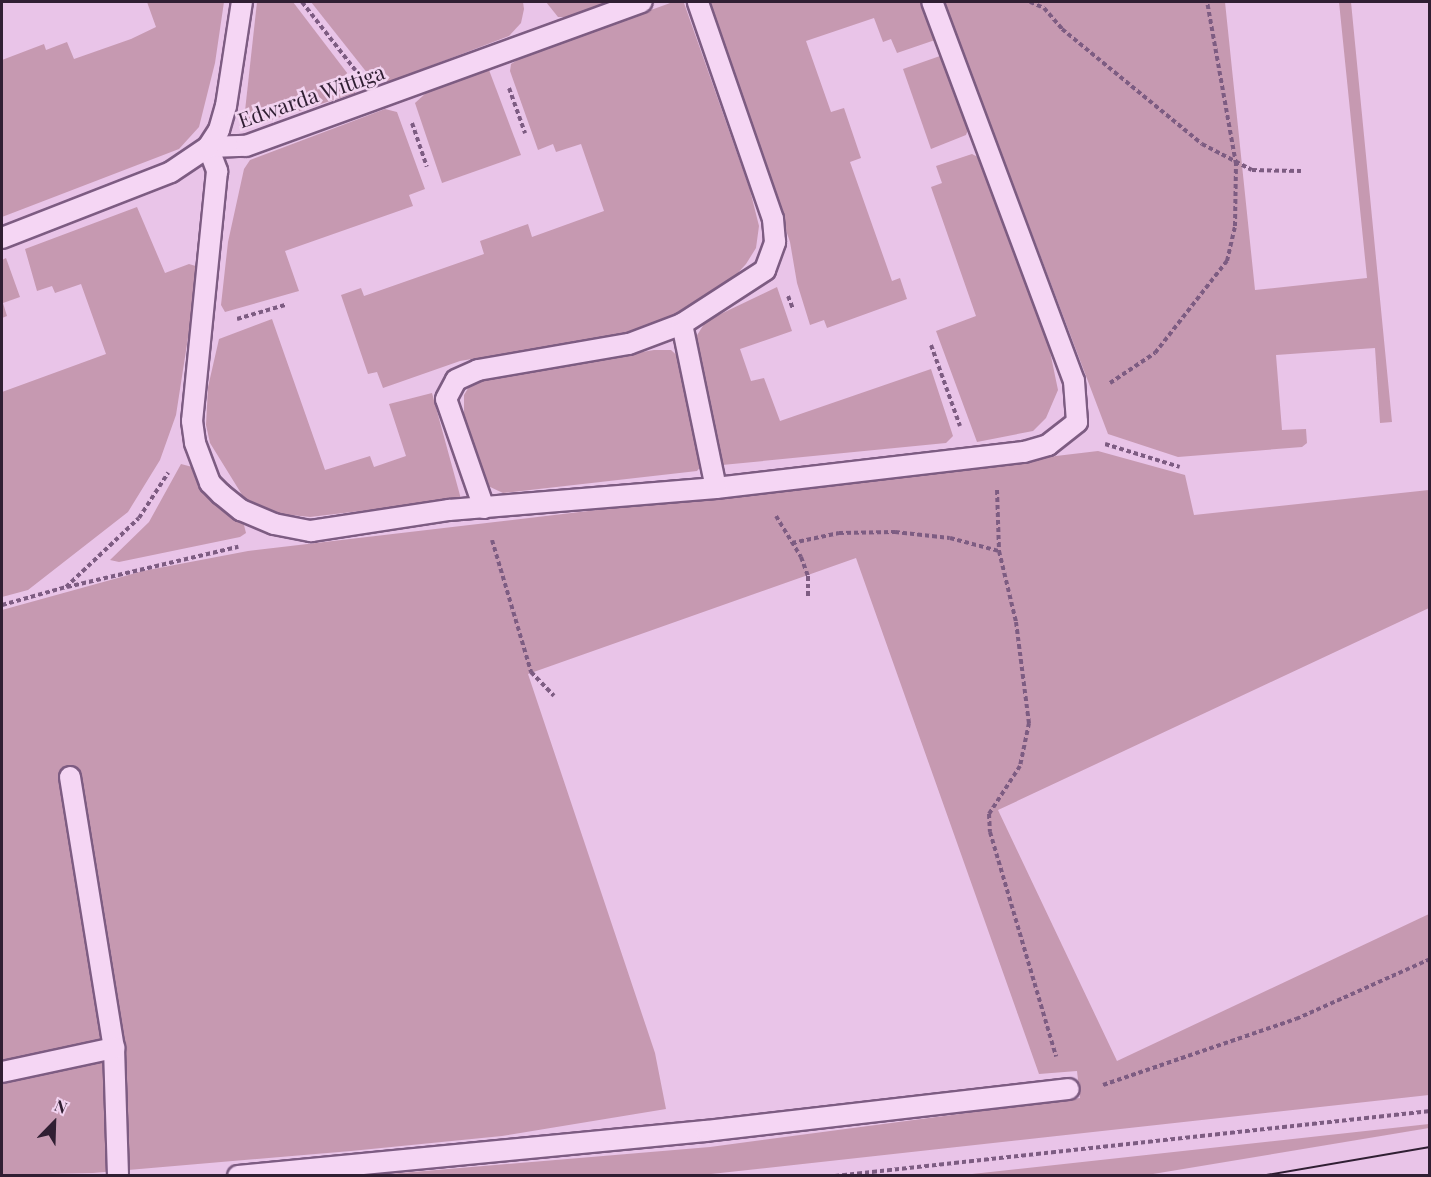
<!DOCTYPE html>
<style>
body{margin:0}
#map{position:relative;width:1431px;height:1177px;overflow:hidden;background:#e9c4e8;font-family:"Playfair Display",serif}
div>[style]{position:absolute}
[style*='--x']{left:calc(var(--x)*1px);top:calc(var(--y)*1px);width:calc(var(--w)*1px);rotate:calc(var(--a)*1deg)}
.green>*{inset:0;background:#c699b1}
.path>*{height:4px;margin-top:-2px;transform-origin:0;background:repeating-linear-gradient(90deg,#7d5c82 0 4.5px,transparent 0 7.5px)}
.roads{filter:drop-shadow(2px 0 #7d5c82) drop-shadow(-2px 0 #7d5c82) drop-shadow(0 2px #7d5c82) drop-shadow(0 -2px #7d5c82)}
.lane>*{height:20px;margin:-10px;padding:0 10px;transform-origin:10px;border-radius:10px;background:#f5d6f4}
.tram>*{height:1.5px;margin:-0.75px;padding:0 0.75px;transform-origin:0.75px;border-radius:0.75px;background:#301f33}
span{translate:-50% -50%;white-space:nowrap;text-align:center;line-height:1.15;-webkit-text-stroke:5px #f2d3f0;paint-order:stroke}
.street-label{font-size:21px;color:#301f33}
.frame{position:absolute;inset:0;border:3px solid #301f33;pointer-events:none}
.north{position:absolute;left:24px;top:1093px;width:60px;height:60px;-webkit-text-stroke:4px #f2d3f0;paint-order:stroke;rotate:23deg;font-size:16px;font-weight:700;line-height:24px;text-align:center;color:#301f33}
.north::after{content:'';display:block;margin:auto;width:21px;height:27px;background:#301f33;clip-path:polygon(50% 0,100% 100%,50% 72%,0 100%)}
</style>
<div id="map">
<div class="green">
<i style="clip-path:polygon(147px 2px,224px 2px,215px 63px,199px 127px,179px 149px,2px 217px,2px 60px,44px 44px,46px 50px,67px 42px,74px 59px,131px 39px,156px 27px)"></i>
<i style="clip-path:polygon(257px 2px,293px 2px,354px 82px,355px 93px,243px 129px)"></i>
<i style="clip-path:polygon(311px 2px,523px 2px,524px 9px,521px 23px,509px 36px,391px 81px,380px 81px,368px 74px)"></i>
<i style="clip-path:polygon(546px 2px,612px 2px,566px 17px,558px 17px)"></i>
<i style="clip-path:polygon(673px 2px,684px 3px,750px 190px,759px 226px,756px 248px,746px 264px,735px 276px,670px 317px,632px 332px,460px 361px,383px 388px,377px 372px,368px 374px,341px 295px,361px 288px,364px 296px,484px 254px,480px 241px,528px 224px,532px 237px,604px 211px,581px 144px,556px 152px,553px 144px,538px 150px,510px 71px,511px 64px,524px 56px)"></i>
<i style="clip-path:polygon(708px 2px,922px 2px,935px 40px,897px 53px,891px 39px,883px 42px,874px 18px,806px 41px,831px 112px,844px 108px,861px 158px,850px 162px,892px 281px,900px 278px,907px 299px,827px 328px,824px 320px,810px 325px,797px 283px,790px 242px)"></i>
<i style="clip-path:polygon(944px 2px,1225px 2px,1255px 290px,1367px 278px,1339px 2px,1351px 2px,1392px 422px,1380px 423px,1375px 348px,1276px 355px,1282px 430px,1306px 429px,1307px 443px,1302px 447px,1178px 457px,1108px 434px)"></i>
<i style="clip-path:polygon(940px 56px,968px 130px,966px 135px,931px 149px,903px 69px)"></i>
<i style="clip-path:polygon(489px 70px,521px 155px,442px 183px,415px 103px,426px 93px)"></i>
<i style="clip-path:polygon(385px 109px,397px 112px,425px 189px,409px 195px,413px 206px,285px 251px,299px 291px,225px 312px,221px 305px,228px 242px,244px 169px,250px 160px)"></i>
<i style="clip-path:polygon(972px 154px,978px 157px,1048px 342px,1058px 390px,1046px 418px,1033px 431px,977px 442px,936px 331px,976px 316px,931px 187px,942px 183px,936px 166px)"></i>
<i style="clip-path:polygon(137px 207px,165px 273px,189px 264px,199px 267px,176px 415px,160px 460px,128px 512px,28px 590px,2px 597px,2px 392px,106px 354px,81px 284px,55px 293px,52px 286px,37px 291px,25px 249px)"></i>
<i style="clip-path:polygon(6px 258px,20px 297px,3px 303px,7px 316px,2px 318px,2px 260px)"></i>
<i style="clip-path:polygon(777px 287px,792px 331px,740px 349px,751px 381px,764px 378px,780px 421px,931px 369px,953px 436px,946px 443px,722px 465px,714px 458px,694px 340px,706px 321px)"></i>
<i style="clip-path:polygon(272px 319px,325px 470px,370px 456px,374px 467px,406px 456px,389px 404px,432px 393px,461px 499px,310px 517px,281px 514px,244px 498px,210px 443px,206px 425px,208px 387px,219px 339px)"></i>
<i style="clip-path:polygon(654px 350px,671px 350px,683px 361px,701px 466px,697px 471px,503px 493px,488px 486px,464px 417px,464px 395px,470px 385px,483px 379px)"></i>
<i style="clip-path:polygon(1098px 451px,1185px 475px,1194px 515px,1429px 490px,1429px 608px,998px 810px,1117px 1061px,1429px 914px,1429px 1095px,702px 1175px,377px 1175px,710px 1147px,1080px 1098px,1077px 1071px,1039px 1074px,856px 558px,528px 674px,655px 1053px,666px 1109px,502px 1136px,351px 1151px,93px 1173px,2px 1175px,2px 610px,143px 571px,248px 551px)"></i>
<i style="clip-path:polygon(181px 464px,196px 468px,209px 499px,244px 525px,246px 533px,240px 537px,119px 562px,110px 560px,149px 522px)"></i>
<i style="clip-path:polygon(1429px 1124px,1429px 1128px,1147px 1175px,963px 1175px)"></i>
</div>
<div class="path">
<i style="--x:302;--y:2;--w:88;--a:52"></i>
<i style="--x:1030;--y:2;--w:15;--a:23"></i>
<i style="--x:1044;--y:8;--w:28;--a:49"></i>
<i style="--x:1062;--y:29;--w:181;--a:39.4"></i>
<i style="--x:1202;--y:144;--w:56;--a:27.5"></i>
<i style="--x:1252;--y:170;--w:49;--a:1.2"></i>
<i style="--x:509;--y:88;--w:48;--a:70.4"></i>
<i style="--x:412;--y:123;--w:46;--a:71.2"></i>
<i style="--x:788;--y:296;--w:14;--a:69"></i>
<i style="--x:237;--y:319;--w:50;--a:-16.3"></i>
<i style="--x:931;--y:345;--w:86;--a:70.3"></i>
<i style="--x:1110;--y:383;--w:54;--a:-33.7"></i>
<i style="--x:1155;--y:353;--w:117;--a:-52"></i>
<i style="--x:1227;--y:261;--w:36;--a:-77"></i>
<i style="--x:1235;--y:226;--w:62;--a:-89.1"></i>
<i style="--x:1236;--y:164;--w:165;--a:-100.1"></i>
<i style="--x:1105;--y:444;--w:78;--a:17"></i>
<i style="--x:997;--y:490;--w:61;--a:88.1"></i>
<i style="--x:999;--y:551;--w:73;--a:76.5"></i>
<i style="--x:1016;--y:622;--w:102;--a:82.7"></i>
<i style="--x:1029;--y:723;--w:44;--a:101.8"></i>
<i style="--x:1020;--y:766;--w:57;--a:122.9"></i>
<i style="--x:989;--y:814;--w:18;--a:87"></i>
<i style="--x:990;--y:832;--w:234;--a:73.6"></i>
<i style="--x:776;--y:516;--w:48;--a:58.6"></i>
<i style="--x:801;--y:557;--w:20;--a:70"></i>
<i style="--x:808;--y:576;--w:21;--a:90"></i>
<i style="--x:492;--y:540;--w:138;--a:73.5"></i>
<i style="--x:531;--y:672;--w:33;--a:46"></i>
<i style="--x:792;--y:543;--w:48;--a:-12"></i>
<i style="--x:839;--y:533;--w:56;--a:-1"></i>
<i style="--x:895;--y:532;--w:55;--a:6.2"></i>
<i style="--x:950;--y:538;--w:51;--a:14.9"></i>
<i style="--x:67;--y:587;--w:176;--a:-13.2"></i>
<i style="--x:2;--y:605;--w:66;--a:-15.7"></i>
<i style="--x:66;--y:587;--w:100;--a:-43.4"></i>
<i style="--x:139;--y:518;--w:54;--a:-57.2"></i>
<i style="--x:1103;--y:1085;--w:204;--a:-18.9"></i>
<i style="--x:1296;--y:1019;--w:147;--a:-24.1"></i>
<i style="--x:835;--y:1176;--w:599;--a:-6.23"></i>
</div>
<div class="roads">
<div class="lane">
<i style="--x:208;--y:147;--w:26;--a:69"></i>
<i style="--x:217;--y:171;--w:251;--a:95.7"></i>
<i style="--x:192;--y:421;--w:22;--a:82"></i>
<i style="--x:195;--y:443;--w:43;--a:69.4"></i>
<i style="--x:210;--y:483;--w:16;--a:45"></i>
<i style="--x:221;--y:494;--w:26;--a:39"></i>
<i style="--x:241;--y:510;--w:36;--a:23"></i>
<i style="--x:274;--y:524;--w:38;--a:11"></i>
<i style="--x:311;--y:531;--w:140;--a:-8.7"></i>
<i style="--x:449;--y:510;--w:268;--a:-4.7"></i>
<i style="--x:716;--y:488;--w:310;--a:-6.7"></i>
<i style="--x:1024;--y:452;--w:25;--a:-16"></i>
<i style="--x:1048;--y:445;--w:37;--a:-38"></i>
<i style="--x:1077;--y:422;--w:41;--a:-94.2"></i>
<i style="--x:1074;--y:381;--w:405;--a:-110.5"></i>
<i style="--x:208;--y:147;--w:38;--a:-2"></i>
<i style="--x:246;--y:146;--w:421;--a:-20"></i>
<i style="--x:2;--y:238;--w:181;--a:-21.3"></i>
<i style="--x:171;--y:172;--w:45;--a:-34"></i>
<i style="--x:208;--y:147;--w:20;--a:-57"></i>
<i style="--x:219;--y:130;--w:25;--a:-74"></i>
<i style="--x:226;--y:106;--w:105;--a:-81.3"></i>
<i style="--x:682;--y:324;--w:99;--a:-33"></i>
<i style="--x:765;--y:270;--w:30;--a:-70"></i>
<i style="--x:775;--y:242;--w:23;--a:-95"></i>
<i style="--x:773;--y:219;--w:230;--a:-109.1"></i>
<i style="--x:484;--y:508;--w:115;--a:-109.2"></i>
<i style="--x:446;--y:399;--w:21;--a:-62"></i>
<i style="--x:456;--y:380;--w:24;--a:-24"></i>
<i style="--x:478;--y:370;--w:153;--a:-9.8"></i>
<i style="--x:629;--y:344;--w:57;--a:-20.7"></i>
<i style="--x:682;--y:324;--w:167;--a:78.3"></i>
<i style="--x:70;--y:777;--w:275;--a:80.8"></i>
<i style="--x:114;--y:1048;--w:128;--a:88.2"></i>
<i style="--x:2;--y:1072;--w:115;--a:-12.1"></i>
<i style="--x:238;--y:1176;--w:470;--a:-5.5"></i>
<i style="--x:706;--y:1131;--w:365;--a:-6.6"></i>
</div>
</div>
<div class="tram">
<i style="--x:1261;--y:1176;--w:171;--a:-9.7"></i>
<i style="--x:1426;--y:1176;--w:4;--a:-14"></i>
</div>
<div class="street-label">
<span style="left:311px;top:95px;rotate:-19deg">Edwarda Wittiga</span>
</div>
<div class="frame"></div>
<div class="north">N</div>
</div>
